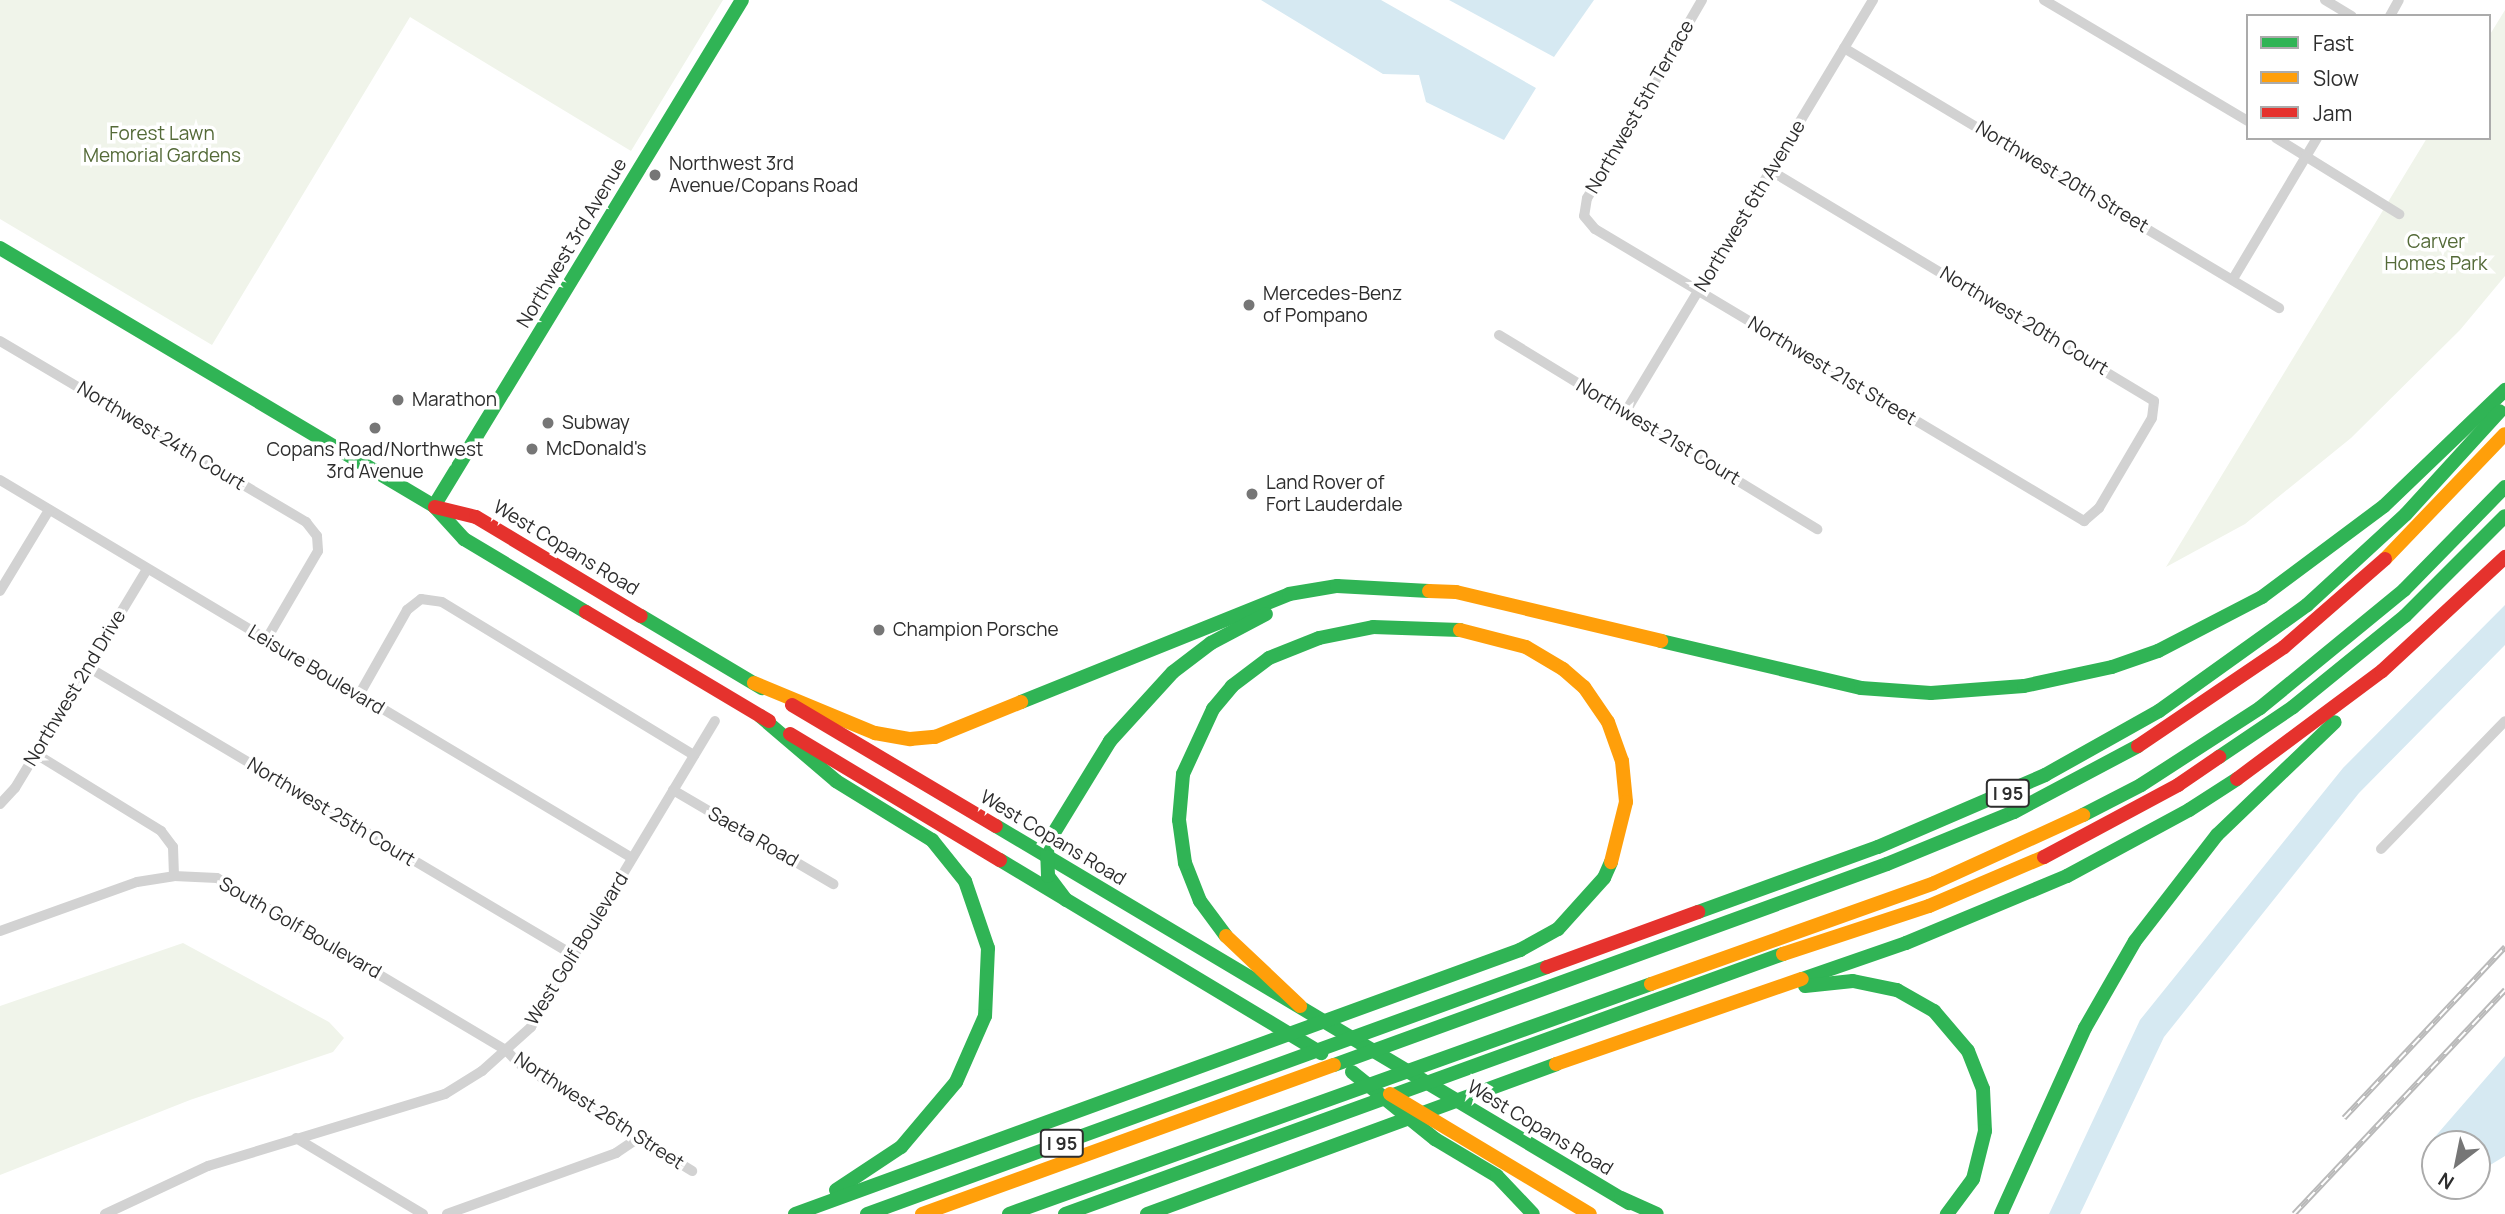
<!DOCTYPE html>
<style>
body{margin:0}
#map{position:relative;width:2505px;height:1214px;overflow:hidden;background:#fff;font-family:Manrope,sans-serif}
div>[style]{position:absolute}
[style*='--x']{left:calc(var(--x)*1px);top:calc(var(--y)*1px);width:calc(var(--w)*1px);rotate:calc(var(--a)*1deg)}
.green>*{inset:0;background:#f0f4ea}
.water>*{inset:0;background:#d6e9f2}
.street>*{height:10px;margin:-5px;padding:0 5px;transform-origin:5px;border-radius:5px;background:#d2d2d2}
.fast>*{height:14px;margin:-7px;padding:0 7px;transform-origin:7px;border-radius:7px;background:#30b455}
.slow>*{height:14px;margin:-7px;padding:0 7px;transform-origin:7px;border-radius:7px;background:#ff9f0a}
.jam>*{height:14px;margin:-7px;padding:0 7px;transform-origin:7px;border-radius:7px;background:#e5322d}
.rail>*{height:6px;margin-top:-3px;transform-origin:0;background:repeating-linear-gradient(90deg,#fff 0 10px,#b9b9b9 0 20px);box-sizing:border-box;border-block:2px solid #b9b9b9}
.dots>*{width:19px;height:19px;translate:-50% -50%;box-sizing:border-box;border:4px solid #fff;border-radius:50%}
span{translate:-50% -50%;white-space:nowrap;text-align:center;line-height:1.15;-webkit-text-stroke:7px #fff;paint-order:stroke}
.shield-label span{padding:2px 5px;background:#fff;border:2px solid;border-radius:5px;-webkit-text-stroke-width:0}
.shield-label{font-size:18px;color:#2d2d2d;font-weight:700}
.street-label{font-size:19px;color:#2d2d2d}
.park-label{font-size:19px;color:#546a38}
.poi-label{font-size:19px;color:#2d2d2d}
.left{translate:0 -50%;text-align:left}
.legend{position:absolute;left:2246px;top:14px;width:245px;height:126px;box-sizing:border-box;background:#fff;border:2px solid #ababab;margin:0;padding:9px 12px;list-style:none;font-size:21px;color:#2d2d2d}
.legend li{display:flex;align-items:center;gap:14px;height:35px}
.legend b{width:35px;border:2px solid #ababab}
.north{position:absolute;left:2421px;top:1130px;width:70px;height:70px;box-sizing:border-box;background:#fff;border:2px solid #ababab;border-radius:50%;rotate:212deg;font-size:19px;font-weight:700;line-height:28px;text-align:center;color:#2d2d2d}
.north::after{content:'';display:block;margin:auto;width:24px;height:32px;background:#767676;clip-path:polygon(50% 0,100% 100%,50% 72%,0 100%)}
</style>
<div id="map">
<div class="green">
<i style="clip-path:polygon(0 0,723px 0,631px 151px,410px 17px,212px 345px,0 219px)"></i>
<i style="clip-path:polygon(2505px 10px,2505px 276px,2460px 330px,2351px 438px,2245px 524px,2166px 567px,2427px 138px,2489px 138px,2489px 36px)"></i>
<i style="clip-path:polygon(183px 943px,329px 1022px,344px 1038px,333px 1052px,190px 1100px,0 1175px,0 1006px)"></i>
</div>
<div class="water">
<i style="clip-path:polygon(1261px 0,1381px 0,1536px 88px,1504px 140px,1426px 102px,1419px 75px,1383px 74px)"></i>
<i style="clip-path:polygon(1449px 0,1594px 0,1554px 57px)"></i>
<i style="clip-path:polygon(2505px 605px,2505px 645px,2359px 793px,2164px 1037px,2080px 1214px,2049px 1214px,2140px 1020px,2343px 768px)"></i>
<i style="clip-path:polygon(2505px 1056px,2505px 1156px,2477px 1173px,2477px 1144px,2436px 1144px,2433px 1139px)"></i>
</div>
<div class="street">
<i style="--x:1702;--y:0;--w:229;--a:120.1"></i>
<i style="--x:1587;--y:198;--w:18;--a:99"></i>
<i style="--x:1584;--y:216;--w:17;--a:50"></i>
<i style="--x:1595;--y:229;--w:570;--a:30.84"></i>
<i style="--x:2084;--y:521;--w:20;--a:-41"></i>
<i style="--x:2099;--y:508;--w:104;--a:-59.5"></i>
<i style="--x:2152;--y:418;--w:17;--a:-83"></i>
<i style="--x:2154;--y:401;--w:447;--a:-149"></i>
<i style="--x:2044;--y:0;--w:237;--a:30.7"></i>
<i style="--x:2325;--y:0;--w:31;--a:31"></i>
<i style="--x:2390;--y:16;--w:18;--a:-61"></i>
<i style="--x:1844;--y:48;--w:507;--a:30.87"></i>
<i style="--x:2276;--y:138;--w:145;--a:31.7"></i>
<i style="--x:2233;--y:279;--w:164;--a:-59.2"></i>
<i style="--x:1499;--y:335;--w:373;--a:31.4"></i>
<i style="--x:0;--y:341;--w:356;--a:30.6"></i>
<i style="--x:306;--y:522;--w:18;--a:52"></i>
<i style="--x:317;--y:536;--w:15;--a:86"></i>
<i style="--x:318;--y:551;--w:103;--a:120.3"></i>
<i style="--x:1626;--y:411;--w:480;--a:-59"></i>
<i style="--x:0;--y:480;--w:736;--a:30.88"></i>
<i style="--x:0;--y:591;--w:95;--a:-58.8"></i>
<i style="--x:88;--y:667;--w:566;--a:30.69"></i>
<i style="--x:359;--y:695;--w:98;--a:-60.5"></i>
<i style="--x:407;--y:610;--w:18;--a:-38"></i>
<i style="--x:421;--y:599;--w:21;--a:8"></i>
<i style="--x:442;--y:602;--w:295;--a:31.3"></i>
<i style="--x:36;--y:754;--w:147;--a:31.6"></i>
<i style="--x:161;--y:831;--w:20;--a:53"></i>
<i style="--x:173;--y:847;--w:29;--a:88"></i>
<i style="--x:673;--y:790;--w:186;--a:30.4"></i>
<i style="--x:0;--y:804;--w:22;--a:-47"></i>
<i style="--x:15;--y:788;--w:256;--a:-58.9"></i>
<i style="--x:2381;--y:849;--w:178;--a:-45.9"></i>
<i style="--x:0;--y:931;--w:145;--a:-19.7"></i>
<i style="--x:137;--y:882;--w:37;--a:-9"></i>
<i style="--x:174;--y:876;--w:43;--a:2.7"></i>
<i style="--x:217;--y:878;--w:336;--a:30.8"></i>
<i style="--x:506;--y:1050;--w:18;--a:47"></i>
<i style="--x:518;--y:1063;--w:205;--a:31.8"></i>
<i style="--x:296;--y:1138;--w:148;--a:30.9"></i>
<i style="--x:105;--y:1214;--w:114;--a:-25"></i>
<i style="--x:208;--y:1166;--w:248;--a:-16.9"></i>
<i style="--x:445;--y:1094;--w:44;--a:-31.9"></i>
<i style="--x:482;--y:1071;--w:66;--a:-41.9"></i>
<i style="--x:531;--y:1027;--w:357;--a:-59"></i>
<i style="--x:447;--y:1214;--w:180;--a:-19.8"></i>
<i style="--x:616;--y:1153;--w:25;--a:-34"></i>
</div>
<div class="fast">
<i style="--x:0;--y:248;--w:505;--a:30.73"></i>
<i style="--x:434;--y:506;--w:45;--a:47.7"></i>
<i style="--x:464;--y:539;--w:142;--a:30.9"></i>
<i style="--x:434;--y:506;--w:592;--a:-58.67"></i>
<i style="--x:641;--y:616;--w:141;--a:30.8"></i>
<i style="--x:1661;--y:641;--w:205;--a:13.2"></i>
<i style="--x:1861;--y:688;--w:70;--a:4.1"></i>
<i style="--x:1931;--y:693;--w:93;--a:-4.3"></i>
<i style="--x:2024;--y:686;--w:90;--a:-12.2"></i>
<i style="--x:2112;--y:667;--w:49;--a:-19.2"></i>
<i style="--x:2158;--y:651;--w:117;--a:-27.4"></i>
<i style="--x:2262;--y:597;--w:152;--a:-36.7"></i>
<i style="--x:2384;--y:506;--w:168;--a:-43.8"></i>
<i style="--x:1021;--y:702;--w:289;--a:-21.9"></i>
<i style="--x:1289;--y:594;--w:49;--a:-9.5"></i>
<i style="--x:1337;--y:586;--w:92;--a:3.1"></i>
<i style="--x:760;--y:716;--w:100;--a:40.5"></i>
<i style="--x:836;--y:781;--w:113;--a:31.6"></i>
<i style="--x:932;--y:840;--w:53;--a:51.2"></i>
<i style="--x:965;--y:881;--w:71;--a:71.1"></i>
<i style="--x:988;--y:948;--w:68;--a:92.5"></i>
<i style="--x:985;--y:1016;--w:72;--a:113.7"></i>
<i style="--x:956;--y:1082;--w:85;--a:130.2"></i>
<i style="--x:901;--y:1147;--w:78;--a:146.5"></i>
<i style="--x:2219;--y:757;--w:89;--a:-34"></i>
<i style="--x:2293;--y:707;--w:144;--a:-39.1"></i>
<i style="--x:2405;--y:616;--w:141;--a:-45"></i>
<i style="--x:2083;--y:815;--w:65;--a:-27.3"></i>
<i style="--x:2141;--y:785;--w:142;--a:-32.9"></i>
<i style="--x:2260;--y:708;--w:186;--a:-39.3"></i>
<i style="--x:2404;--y:590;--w:144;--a:-45.6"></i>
<i style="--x:996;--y:826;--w:737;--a:30.78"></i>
<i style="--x:1000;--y:860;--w:375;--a:31"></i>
<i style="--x:1066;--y:900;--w:30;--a:-127"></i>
<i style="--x:1048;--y:876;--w:32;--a:-92"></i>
<i style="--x:1047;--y:844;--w:121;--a:-58.5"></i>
<i style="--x:1110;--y:741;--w:93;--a:-47.6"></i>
<i style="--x:1173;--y:672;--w:48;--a:-37.3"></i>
<i style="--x:1211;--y:643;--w:62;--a:-27.8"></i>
<i style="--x:1698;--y:912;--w:191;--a:-19.9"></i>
<i style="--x:1878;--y:847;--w:182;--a:-23.3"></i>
<i style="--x:2045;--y:775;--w:131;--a:-29.3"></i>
<i style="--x:2159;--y:711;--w:182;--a:-35.6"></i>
<i style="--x:2307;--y:605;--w:134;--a:-42.6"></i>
<i style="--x:2406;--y:514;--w:139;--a:-47.6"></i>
<i style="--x:1226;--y:936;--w:44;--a:-126.6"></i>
<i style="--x:1200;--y:901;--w:41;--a:-111.5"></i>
<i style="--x:1185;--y:863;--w:43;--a:-97.9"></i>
<i style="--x:1179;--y:820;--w:46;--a:-85"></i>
<i style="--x:1183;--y:774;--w:72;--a:-65.2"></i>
<i style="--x:1213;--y:709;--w:30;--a:-50"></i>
<i style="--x:1232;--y:686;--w:46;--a:-37.1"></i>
<i style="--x:1269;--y:658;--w:54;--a:-21.8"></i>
<i style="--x:1319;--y:638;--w:55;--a:-11.5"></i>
<i style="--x:1373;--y:627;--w:87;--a:2"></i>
<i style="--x:1802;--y:979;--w:110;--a:-19.1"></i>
<i style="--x:1906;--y:943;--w:174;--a:-22.6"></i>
<i style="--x:2067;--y:876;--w:139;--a:-28.4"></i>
<i style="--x:2189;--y:810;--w:57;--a:-32.9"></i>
<i style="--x:1805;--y:986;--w:48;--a:-5.9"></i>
<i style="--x:1853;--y:981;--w:45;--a:11.6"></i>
<i style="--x:1897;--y:990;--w:43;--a:29.6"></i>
<i style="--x:1934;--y:1011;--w:52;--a:49.6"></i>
<i style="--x:1968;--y:1051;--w:41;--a:68.5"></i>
<i style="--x:1983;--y:1089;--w:42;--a:87.3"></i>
<i style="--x:1985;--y:1131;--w:49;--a:104"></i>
<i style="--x:1973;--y:1179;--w:44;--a:126.6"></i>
<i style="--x:1334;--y:1065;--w:588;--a:-19.97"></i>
<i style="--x:1887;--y:864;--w:137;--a:-22.3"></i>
<i style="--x:2014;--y:812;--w:140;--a:-28"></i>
<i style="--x:1352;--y:1072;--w:107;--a:38.9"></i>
<i style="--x:1435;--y:1139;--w:72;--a:30.8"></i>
<i style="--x:1497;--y:1176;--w:52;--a:46.5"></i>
<i style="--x:1621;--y:1198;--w:39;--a:24"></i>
<i style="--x:795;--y:1214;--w:772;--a:-20.01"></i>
<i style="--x:1520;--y:950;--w:43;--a:-28.9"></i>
<i style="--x:1558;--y:929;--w:69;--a:-48"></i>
<i style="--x:1604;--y:878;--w:17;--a:-66"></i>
<i style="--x:867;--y:1214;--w:723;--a:-19.96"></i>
<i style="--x:1009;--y:1214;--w:682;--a:-19.71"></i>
<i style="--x:1065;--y:1214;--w:764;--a:-19.91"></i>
<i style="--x:1147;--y:1214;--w:436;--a:-20.1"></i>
<i style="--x:2001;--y:1214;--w:204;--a:-65.7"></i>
<i style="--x:2085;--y:1028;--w:100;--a:-60.1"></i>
<i style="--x:2135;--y:941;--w:134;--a:-52.3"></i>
<i style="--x:2217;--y:835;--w:163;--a:-43.8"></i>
</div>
<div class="slow">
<i style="--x:2385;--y:559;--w:173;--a:-46.2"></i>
<i style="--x:1429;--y:591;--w:27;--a:2"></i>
<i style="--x:1456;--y:592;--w:211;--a:13.4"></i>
<i style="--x:1460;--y:630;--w:68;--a:14.4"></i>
<i style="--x:1526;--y:647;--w:43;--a:30.7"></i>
<i style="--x:1563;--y:669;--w:28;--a:41"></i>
<i style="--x:1584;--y:687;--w:42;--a:55.6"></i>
<i style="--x:1608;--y:722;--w:41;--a:70.3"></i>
<i style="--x:1622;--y:761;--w:41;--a:84.4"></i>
<i style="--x:1626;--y:802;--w:62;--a:104"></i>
<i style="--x:754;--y:683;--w:131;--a:22.5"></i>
<i style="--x:875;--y:733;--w:36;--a:10"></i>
<i style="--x:910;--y:739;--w:25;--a:-5"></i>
<i style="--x:935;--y:737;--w:93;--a:-22.1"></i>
<i style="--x:1226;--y:936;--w:102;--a:43.4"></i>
<i style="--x:1783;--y:954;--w:154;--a:-18.2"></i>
<i style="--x:1929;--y:906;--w:125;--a:-23.1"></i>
<i style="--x:1651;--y:984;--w:300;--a:-19.6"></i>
<i style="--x:1934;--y:883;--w:164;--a:-24.5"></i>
<i style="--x:1556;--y:1064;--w:260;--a:-19.1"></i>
<i style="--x:1390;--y:1094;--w:233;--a:31"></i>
<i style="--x:922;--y:1214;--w:438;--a:-19.9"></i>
</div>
<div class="jam">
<i style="--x:435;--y:507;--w:42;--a:13.7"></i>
<i style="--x:476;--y:517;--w:192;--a:31"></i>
<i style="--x:586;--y:612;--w:213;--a:30.8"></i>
<i style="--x:792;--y:705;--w:237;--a:30.7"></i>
<i style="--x:790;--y:734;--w:245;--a:31"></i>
<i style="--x:2138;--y:746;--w:176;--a:-34.1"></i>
<i style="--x:2284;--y:647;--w:134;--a:-41.1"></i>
<i style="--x:2237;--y:779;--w:181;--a:-36.7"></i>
<i style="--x:2382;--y:671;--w:168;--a:-42.8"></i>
<i style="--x:2044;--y:857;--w:152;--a:-28.2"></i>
<i style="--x:2178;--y:785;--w:50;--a:-34.3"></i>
<i style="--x:1547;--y:967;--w:161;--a:-20"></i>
</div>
<div class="rail">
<i style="--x:2344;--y:1118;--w:235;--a:-46.7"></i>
<i style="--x:2294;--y:1214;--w:308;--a:-46.7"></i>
</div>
<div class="dots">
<i style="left:655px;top:175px;background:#767676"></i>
<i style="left:1249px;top:305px;background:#767676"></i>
<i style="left:398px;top:400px;background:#767676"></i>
<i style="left:548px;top:423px;background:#767676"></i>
<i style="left:375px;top:428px;background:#767676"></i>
<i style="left:532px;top:449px;background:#767676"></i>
<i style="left:1252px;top:494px;background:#767676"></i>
<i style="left:879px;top:630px;background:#767676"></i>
</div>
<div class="shield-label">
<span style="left:2008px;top:793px">I 95</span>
<span style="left:1062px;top:1143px">I 95</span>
</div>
<div class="street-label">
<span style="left:1640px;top:107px;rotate:-60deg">Northwest 5th Terrace</span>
<span style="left:2062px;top:177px;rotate:31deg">Northwest 20th Street</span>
<span style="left:1750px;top:206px;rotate:-59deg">Northwest 6th Avenue</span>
<span style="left:572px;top:243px;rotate:-59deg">Northwest 3rd Avenue</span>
<span style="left:2024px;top:321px;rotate:31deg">Northwest 20th Court</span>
<span style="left:1832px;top:371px;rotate:31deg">Northwest 21st Street</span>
<span style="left:1658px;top:432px;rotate:31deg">Northwest 21st Court</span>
<span style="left:161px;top:436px;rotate:31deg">Northwest 24th Court</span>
<span style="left:566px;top:548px;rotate:31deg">West Copans Road</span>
<span style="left:316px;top:670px;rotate:31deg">Leisure Boulevard</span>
<span style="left:75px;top:688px;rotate:-59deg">Northwest 2nd Drive</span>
<span style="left:331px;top:812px;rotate:31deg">Northwest 25th Court</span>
<span style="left:753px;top:837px;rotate:30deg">Saeta Road</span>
<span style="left:1053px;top:838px;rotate:31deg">West Copans Road</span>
<span style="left:300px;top:928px;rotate:30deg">South Golf Boulevard</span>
<span style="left:577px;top:949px;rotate:-58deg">West Golf Boulevard</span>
<span style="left:599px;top:1111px;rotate:33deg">Northwest 26th Street</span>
<span style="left:1540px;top:1128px;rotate:31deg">West Copans Road</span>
</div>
<div class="park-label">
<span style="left:162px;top:145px">Forest Lawn<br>Memorial Gardens</span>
<span style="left:2436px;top:253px">Carver<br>Homes Park</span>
</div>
<div class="poi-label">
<span class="left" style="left:669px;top:175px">Northwest 3rd<br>Avenue/Copans Road</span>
<span class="left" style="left:1263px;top:305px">Mercedes-Benz<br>of Pompano</span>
<span class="left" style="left:412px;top:400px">Marathon</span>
<span class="left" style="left:562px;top:423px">Subway</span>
<span class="left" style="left:546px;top:449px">McDonald's</span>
<span style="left:375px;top:461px">Copans Road/Northwest<br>3rd Avenue</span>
<span class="left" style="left:1266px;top:494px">Land Rover of<br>Fort Lauderdale</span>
<span class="left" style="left:893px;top:630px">Champion Porsche</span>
</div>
<ul class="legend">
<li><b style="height:9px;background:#30b455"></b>Fast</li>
<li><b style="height:9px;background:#ff9f0a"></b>Slow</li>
<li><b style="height:9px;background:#e5322d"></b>Jam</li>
</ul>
<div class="north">N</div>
</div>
